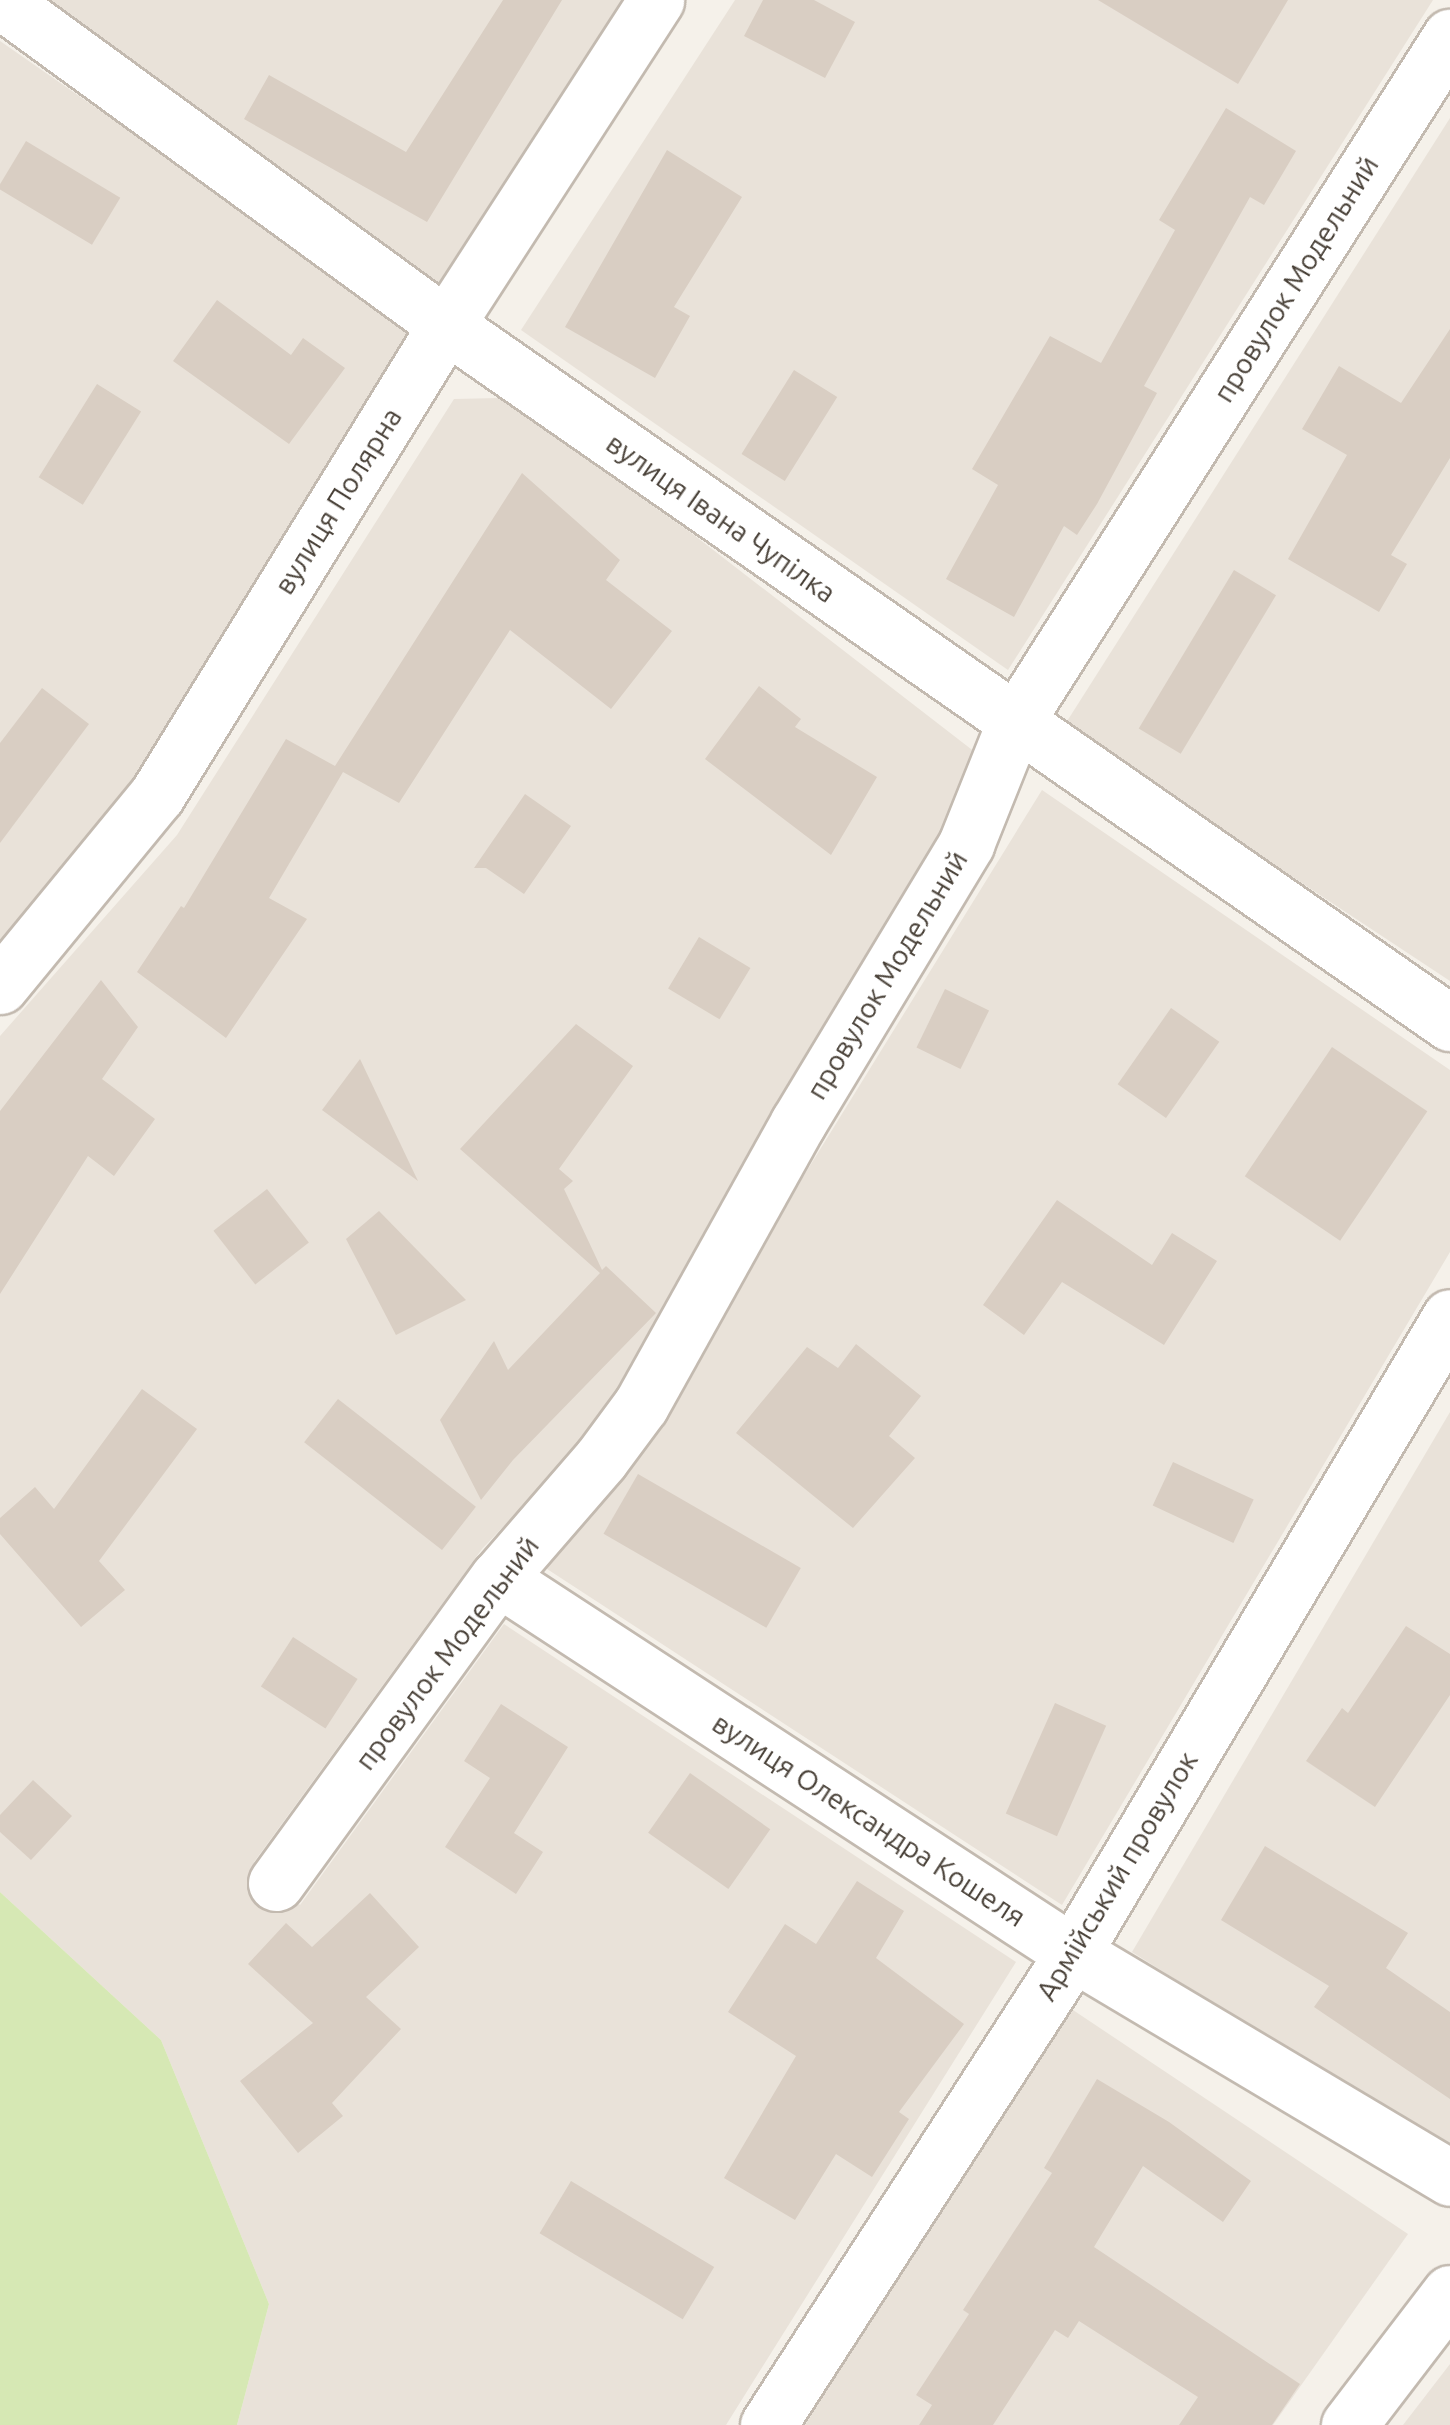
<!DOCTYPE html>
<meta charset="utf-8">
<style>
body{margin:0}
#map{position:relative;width:1450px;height:2425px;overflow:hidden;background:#f5f1ea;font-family:Ubuntu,sans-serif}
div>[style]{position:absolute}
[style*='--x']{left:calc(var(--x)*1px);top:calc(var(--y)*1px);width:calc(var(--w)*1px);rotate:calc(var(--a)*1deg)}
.residential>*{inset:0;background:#e9e2d9}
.green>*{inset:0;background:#d6e8b4}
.building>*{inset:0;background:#d9cec3;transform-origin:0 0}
.roads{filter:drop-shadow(2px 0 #c3bab0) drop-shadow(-2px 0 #c3bab0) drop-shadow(0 2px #c3bab0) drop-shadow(0 -2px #c3bab0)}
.minor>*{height:55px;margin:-27.5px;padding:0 27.5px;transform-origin:27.5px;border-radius:27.5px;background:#fff}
span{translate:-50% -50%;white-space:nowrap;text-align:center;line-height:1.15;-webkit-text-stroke:9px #fff;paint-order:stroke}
.street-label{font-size:28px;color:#494138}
</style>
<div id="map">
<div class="residential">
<i style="clip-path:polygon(27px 0,626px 0,435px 293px)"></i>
<i style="clip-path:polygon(735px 0,1433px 0,1008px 670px,521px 330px)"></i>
<i style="clip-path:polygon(0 41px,420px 333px,137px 778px,0 951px)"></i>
<i style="clip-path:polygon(1450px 118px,1450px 981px,1064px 726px)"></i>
<i style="clip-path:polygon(499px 398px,690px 532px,980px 756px,960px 825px,639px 1383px,482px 1549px,254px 1862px,300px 1905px,504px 1624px,1016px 1962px,726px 2425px,237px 2425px,269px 2304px,161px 2040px,0 1892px,0 1036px,177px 835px,454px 399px)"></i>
<i style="clip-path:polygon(1042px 790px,1450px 1070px,1450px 1252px,1062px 1905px,544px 1567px,658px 1412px)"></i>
<i style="clip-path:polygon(1450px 1412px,1450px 2152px,1132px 1952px)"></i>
<i style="clip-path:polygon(1067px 2006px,1408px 2234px,1273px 2425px,805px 2425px)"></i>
<i style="clip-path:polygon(1450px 2364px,1450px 2425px,1403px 2425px)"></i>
</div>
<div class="green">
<i style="clip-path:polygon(0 1892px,161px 2040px,269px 2304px,237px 2425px,0 2425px)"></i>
</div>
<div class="building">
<i style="clip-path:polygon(503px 0,562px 0,427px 222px,244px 119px,269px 75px,406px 152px)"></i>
<i style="clip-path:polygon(763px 0,814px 0,855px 22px,825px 78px,744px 36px)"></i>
<i style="clip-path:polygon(1098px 0,1288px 0,1238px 84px)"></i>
<i style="clip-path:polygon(1226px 108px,1296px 151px,1264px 205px,1250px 197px,1144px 386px,1157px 393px,1097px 504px,1077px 535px,1064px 526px,1014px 617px,946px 579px,998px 485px,972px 469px,1050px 336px,1101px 363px,1175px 230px,1159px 220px)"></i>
<i style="left:26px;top:141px;width:110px;height:55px;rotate:31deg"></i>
<i style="clip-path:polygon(667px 150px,742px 197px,674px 307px,690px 316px,655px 378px,565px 327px)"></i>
<i style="clip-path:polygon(217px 300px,291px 355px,303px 338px,345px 368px,289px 444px,173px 361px)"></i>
<i style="clip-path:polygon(1450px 329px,1450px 458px,1391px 555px,1407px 564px,1379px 612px,1288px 559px,1347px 455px,1302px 429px,1339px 366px,1401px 403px)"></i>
<i style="left:794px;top:370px;width:51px;height:99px;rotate:32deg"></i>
<i style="left:97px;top:384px;width:52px;height:110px;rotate:32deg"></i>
<i style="clip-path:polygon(522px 473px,620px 560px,606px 580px,672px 631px,611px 709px,510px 630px,399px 803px,343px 772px,269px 898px,307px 919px,226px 1038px,137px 972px,181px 906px,184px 908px,286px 739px,335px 766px)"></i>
<i style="left:1234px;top:570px;width:49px;height:185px;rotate:31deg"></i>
<i style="clip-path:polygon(759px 686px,801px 719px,795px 727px,877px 777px,831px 855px,705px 759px)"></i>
<i style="clip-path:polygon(42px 688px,89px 724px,0 843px,0 743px)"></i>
<i style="clip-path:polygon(525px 794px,571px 826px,524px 894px,486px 868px,474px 868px)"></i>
<i style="left:699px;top:937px;width:60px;height:60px;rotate:31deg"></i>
<i style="clip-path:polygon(101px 980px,138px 1027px,102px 1079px,155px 1119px,114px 1176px,88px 1156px,0 1294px,0 1111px)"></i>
<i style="left:945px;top:989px;width:49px;height:65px;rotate:26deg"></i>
<i style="left:1171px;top:1008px;width:59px;height:93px;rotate:35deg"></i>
<i style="clip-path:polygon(576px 1024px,633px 1066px,559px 1169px,573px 1181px,564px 1189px,602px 1270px,606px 1266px,656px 1313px,513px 1460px,481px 1500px,440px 1420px,494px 1341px,508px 1370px,600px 1273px,460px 1149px)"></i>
<i style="left:1332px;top:1047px;width:115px;height:156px;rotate:34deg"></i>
<i style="clip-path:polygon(360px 1059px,418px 1181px,322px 1110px)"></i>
<i style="left:267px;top:1189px;width:68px;height:68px;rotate:52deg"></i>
<i style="clip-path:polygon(1057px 1200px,1152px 1265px,1172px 1233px,1217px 1261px,1164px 1345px,1062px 1282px,1024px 1335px,983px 1305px)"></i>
<i style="clip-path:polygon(379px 1211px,466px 1300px,396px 1335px,346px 1239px)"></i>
<i style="clip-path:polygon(856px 1344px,921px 1396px,889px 1436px,915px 1458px,853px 1528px,736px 1433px,807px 1347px,838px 1368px)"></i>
<i style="clip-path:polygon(142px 1389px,197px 1429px,99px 1561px,125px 1590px,81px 1627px,0 1534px,0 1518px,35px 1487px,54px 1509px)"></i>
<i style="left:338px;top:1399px;width:175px;height:55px;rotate:38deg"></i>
<i style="left:1173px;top:1462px;width:89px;height:48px;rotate:25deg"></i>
<i style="left:638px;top:1474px;width:188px;height:69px;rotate:30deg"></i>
<i style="clip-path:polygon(1406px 1626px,1450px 1654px,1450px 1695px,1375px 1807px,1306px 1761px,1342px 1708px,1348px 1713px)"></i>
<i style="left:293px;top:1637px;width:77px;height:59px;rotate:33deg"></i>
<i style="left:1055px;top:1703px;width:56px;height:121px;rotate:24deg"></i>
<i style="clip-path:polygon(501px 1704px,568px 1747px,514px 1833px,543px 1852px,516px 1894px,445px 1847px,490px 1778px,464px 1761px)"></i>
<i style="left:690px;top:1773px;width:98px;height:73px;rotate:35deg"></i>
<i style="clip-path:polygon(33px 1780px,72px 1816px,31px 1860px,0 1832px,0 1815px)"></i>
<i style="clip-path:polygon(1265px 1846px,1408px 1933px,1386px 1968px,1450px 2012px,1450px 2099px,1314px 2007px,1329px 1986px,1221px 1920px)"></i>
<i style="clip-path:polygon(857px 1881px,904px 1911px,876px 1958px,964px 2024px,899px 2112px,909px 2119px,872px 2177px,836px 2154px,795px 2220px,724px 2178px,796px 2056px,728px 2012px,785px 1924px,816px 1944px)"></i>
<i style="clip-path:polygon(370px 1893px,419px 1947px,366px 1997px,401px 2029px,332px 2103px,343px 2116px,298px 2153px,240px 2081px,313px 2023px,248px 1964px,286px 1923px,312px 1947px)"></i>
<i style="clip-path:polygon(1097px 2079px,1169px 2122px,1251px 2181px,1223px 2222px,1143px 2166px,1094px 2247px,1300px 2384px,1272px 2425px,1179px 2425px,1198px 2397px,1079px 2321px,1068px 2338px,1055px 2330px,993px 2425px,919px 2425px,932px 2405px,916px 2395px,969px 2314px,963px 2310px,1052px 2173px,1044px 2168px)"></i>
<i style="left:571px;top:2181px;width:167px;height:61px;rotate:31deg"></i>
</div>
<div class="roads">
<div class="minor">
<i style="--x:0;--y:0;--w:552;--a:36.08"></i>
<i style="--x:446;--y:325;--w:1223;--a:34.81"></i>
<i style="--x:0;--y:986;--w:247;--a:-50.6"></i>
<i style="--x:157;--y:795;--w:552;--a:-58.41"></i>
<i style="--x:446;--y:325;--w:387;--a:-57.1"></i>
<i style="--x:498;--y:1578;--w:686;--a:33.11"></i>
<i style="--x:1073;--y:1953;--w:439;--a:30.8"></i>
<i style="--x:276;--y:1883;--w:377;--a:-54"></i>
<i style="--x:498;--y:1578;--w:157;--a:-49.1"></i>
<i style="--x:601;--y:1459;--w:67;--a:-53.5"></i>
<i style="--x:641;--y:1405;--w:323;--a:-60.9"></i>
<i style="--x:798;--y:1123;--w:326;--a:-58.9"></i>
<i style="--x:966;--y:844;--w:129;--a:-68.2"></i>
<i style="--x:1014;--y:724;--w:814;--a:-57.6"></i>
<i style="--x:768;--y:2425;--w:562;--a:-57.13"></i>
<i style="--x:1073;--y:1953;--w:739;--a:-59.34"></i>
<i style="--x:1349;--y:2425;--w:166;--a:-52.6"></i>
</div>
</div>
<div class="street-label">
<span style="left:1296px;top:279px;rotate:-58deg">провулок Модельний</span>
<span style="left:338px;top:501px;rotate:-58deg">вулиця Полярна</span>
<span style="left:721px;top:518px;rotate:35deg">вулиця Івана Чупілка</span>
<span style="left:887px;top:975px;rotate:-59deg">провулок Модельний</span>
<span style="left:447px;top:1653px;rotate:-53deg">провулок Модельний</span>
<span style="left:869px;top:1820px;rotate:33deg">вулиця Олександра Кошеля</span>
<span style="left:1117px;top:1876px;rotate:-59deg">Армійський провулок</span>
</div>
</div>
